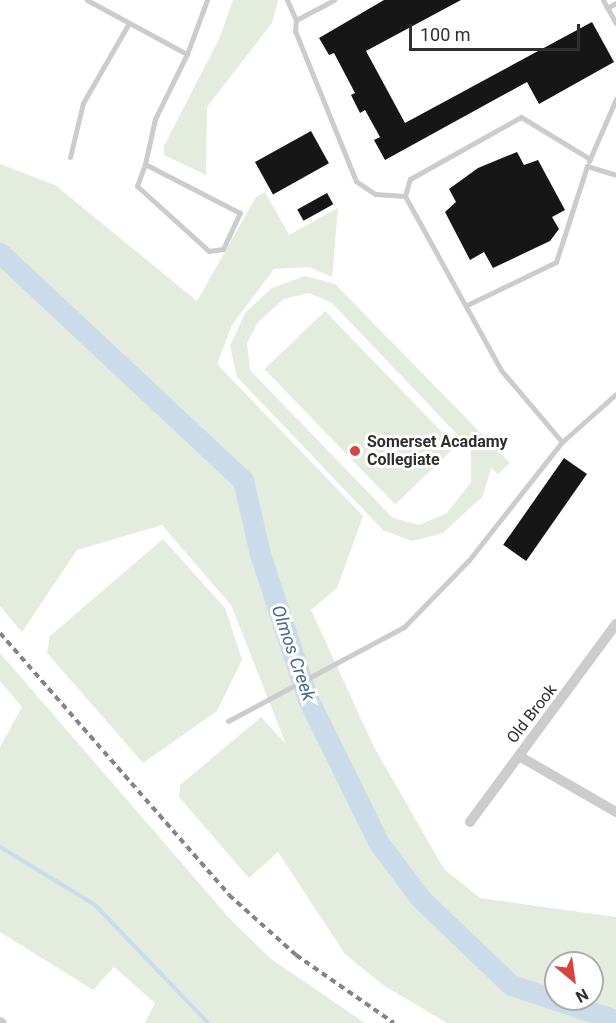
<!DOCTYPE html>
<style>
body{margin:0}
#map{position:relative;width:616px;height:1023px;overflow:hidden;background:#fff;font-family:Roboto,sans-serif}
div>[style]{position:absolute}
[style*='--x']{left:calc(var(--x)*1px);top:calc(var(--y)*1px);width:calc(var(--w)*1px);rotate:calc(var(--a)*1deg)}
.green>*{inset:0;background:#e4ebdf;transform-origin:0 0}
.stream>*{height:4px;margin:-2px;padding:0 2px;transform-origin:2px;border-radius:2px;background:#ccdbea}
.river>*{height:21px;margin:-10.5px;padding:0 10.5px;transform-origin:10.5px;border-radius:10.5px;background:#ccdbea}
.building>*{inset:0;background:#161616;transform-origin:0 0}
.lane>*{height:5px;margin:-2.5px;padding:0 2.5px;transform-origin:2.5px;border-radius:2.5px;background:#ccc}
.street>*{height:10px;margin:-5px;padding:0 5px;transform-origin:5px;border-radius:5px;background:#ccc}
.rail>*{height:4px;margin-top:-2px;transform-origin:0;background:repeating-linear-gradient(90deg,#848484 0 6px,transparent 0 10.5px)}
.dots>*{width:16px;height:16px;translate:-50% -50%;box-sizing:border-box;border:3px solid #fff;border-radius:50%}
span{translate:-50% -50%;white-space:nowrap;text-align:center;line-height:1.15;-webkit-text-stroke:6px #fff;paint-order:stroke}
.poi-label{font-size:16px;color:#2f2f2f;font-weight:700}
.left{translate:0 -50%;text-align:left}
.street-label{font-size:16px;color:#2f2f2f}
.water-label{font-size:18px;color:#43698b;font-style:italic}
.north{position:absolute;left:544px;top:951px;width:60px;height:60px;box-sizing:border-box;background:#fff;border:2px solid #acacac;border-radius:50%;rotate:151deg;font-size:16px;font-weight:700;line-height:24px;text-align:center;color:#2f2f2f}
.north::after{content:'';display:block;margin:auto;width:21px;height:27px;background:#d84440;clip-path:polygon(50% 0,100% 100%,50% 72%,0 100%)}
.scale{position:absolute;left:409px;top:24px;width:171px;height:27px;box-sizing:border-box;border:3px solid #2f2f2f;border-top:0;padding-left:8px;font-size:18px;line-height:21px;white-space:nowrap;color:#2f2f2f;-webkit-text-stroke:4px #fff;paint-order:stroke}
</style>
<div id="map">
<div class="green">
<i style="clip-path:polygon(233px 0,278px 0,272px 23px,207px 107px,206px 175px,164px 155px,164px 146px,220px 37px)"></i>
<i style="clip-path:polygon(evenodd,0 164px,55px 185px,197px 301px,256px 197px,265px 192px,289px 235px,338px 208px,332px 277px,309px 267px,274px 269px,232px 325px,217px 364px,363px 516px,337px 588px,311px 610px,374px 747px,444px 869px,480px 898px,616px 917px,616px 1023px,447px 1023px,383px 985px,345px 954px,278px 852px,249px 878px,179px 797px,180px 785px,261px 717px,286px 744px,231px 605px,162px 525px,77px 550px,22px 632px,0 606px,0 164px,556px 963px,592px 963px,592px 999px,556px 999px,556px 963px)"></i>
<i style="clip-path:polygon(evenodd,305px 276px,335px 284px,510px 463px,498px 474px,491px 468px,483px 496px,443px 533px,412px 541px,383px 530px,237px 377px,230px 346px,245px 313px,272px 288px,305px 276px,309px 293px,332px 303px,471px 449px,471px 482px,447px 513px,419px 525px,393px 518px,250px 370px,247px 343px,258px 322px,284px 299px,309px 293px)"></i>
<i style="left:325px;top:311px;width:188px;height:84px;rotate:46deg"></i>
<i style="clip-path:polygon(163px 539px,225px 608px,242px 660px,217px 711px,143px 763px,47px 653px,50px 636px)"></i>
<i style="clip-path:polygon(0 653px,230px 919px,271px 959px,365px 1023px,145px 1023px,155px 1003px,114px 967px,93px 990px,0 932px,0 747px,22px 707px,0 681px)"></i>
</div>
<div class="stream">
<i style="--x:0;--y:847;--w:111;--a:31.4"></i>
<i style="--x:95;--y:905;--w:163;--a:46.2"></i>
</div>
<div class="river">
<i style="--x:0;--y:253;--w:333;--a:43.1"></i>
<i style="--x:243;--y:480;--w:76;--a:77.1"></i>
<i style="--x:260;--y:554;--w:153;--a:71.7"></i>
<i style="--x:308;--y:699;--w:161;--a:63.8"></i>
<i style="--x:379;--y:843;--w:69;--a:53.3"></i>
<i style="--x:420;--y:898;--w:126;--a:43.7"></i>
<i style="--x:511;--y:985;--w:111;--a:18.4"></i>
</div>
<div class="building">
<i style="clip-path:polygon(384px 0,461px 0,366px 51px,405px 123px,592px 22px,614px 62px,539px 104px,527px 82px,385px 160px,374px 140px,380px 137px,365px 110px,360px 113px,351px 95px,355px 93px,334px 53px,329px 55px,319px 38px)"></i>
<i style="left:311px;top:131px;width:37px;height:64px;rotate:61deg"></i>
<i style="clip-path:polygon(517px 152px,524px 165px,538px 160px,565px 210px,552px 217px,559px 229px,550px 241px,493px 268px,484px 252px,470px 260px,445px 212px,456px 202px,449px 189px,478px 168px)"></i>
<i style="left:327px;top:193px;width:13px;height:34px;rotate:61deg"></i>
<i style="left:564px;top:458px;width:28px;height:106px;rotate:35deg"></i>
</div>
<div class="lane">
<i style="--x:87;--y:0;--w:114;--a:28.4"></i>
<i style="--x:187;--y:54;--w:58;--a:-69.7"></i>
<i style="--x:287;--y:0;--w:22;--a:66"></i>
<i style="--x:603;--y:0;--w:26;--a:61"></i>
<i style="--x:607;--y:8;--w:10;--a:-29"></i>
<i style="--x:70;--y:157;--w:56;--a:-76.5"></i>
<i style="--x:83;--y:103;--w:92;--a:-60.1"></i>
<i style="--x:589;--y:161;--w:68;--a:-66.5"></i>
<i style="--x:145;--y:164;--w:23;--a:110"></i>
<i style="--x:137;--y:186;--w:97;--a:42.1"></i>
<i style="--x:209;--y:251;--w:14;--a:-8"></i>
<i style="--x:223;--y:249;--w:40;--a:-65"></i>
<i style="--x:240;--y:213;--w:107;--a:-152.7"></i>
<i style="--x:145;--y:164;--w:46;--a:-77.5"></i>
<i style="--x:155;--y:119;--w:72;--a:-63.8"></i>
<i style="--x:405;--y:196;--w:18;--a:-74"></i>
<i style="--x:410;--y:179;--w:127;--a:-29.2"></i>
<i style="--x:521;--y:117;--w:81;--a:31.3"></i>
<i style="--x:467;--y:305;--w:99;--a:-25.8"></i>
<i style="--x:556;--y:262;--w:101;--a:-72.1"></i>
<i style="--x:587;--y:166;--w:30;--a:17"></i>
<i style="--x:562;--y:442;--w:72;--a:-41.6"></i>
<i style="--x:228;--y:721;--w:200;--a:-28.1"></i>
<i style="--x:404;--y:627;--w:93;--a:-45.9"></i>
<i style="--x:469;--y:560;--w:150;--a:-51.8"></i>
<i style="--x:562;--y:442;--w:94;--a:-130.3"></i>
<i style="--x:501;--y:370;--w:199;--a:-118.9"></i>
<i style="--x:405;--y:196;--w:30;--a:-176"></i>
<i style="--x:375;--y:194;--w:23;--a:-146"></i>
<i style="--x:356;--y:181;--w:162;--a:-112.1"></i>
<i style="--x:295;--y:31;--w:11;--a:-85"></i>
<i style="--x:296;--y:20;--w:43;--a:-27.8"></i>
</div>
<div class="street">
<i style="--x:519;--y:756;--w:112;--a:30"></i>
<i style="--x:470;--y:822;--w:246;--a:-53.6"></i>
<i style="--x:0;--y:1022;--w:2;--a:27"></i>
</div>
<div class="rail">
<i style="--x:0;--y:633;--w:348;--a:48.8"></i>
<i style="--x:229;--y:895;--w:90;--a:41.8"></i>
<i style="--x:296;--y:955;--w:119;--a:34.8"></i>
</div>
<div class="dots">
<i style="left:355px;top:451px;background:#d84440"></i>
</div>
<div class="poi-label">
<span class="left" style="left:367px;top:451px">Somerset Acadamy<br>Collegiate</span>
</div>
<div class="street-label">
<span style="left:532px;top:714px;rotate:-52deg">Old Brook</span>
</div>
<div class="water-label">
<span style="left:293px;top:653px;rotate:71deg">Olmos Creek</span>
</div>
<div class="north">N</div>
<div class="scale">100 m</div>
</div>
